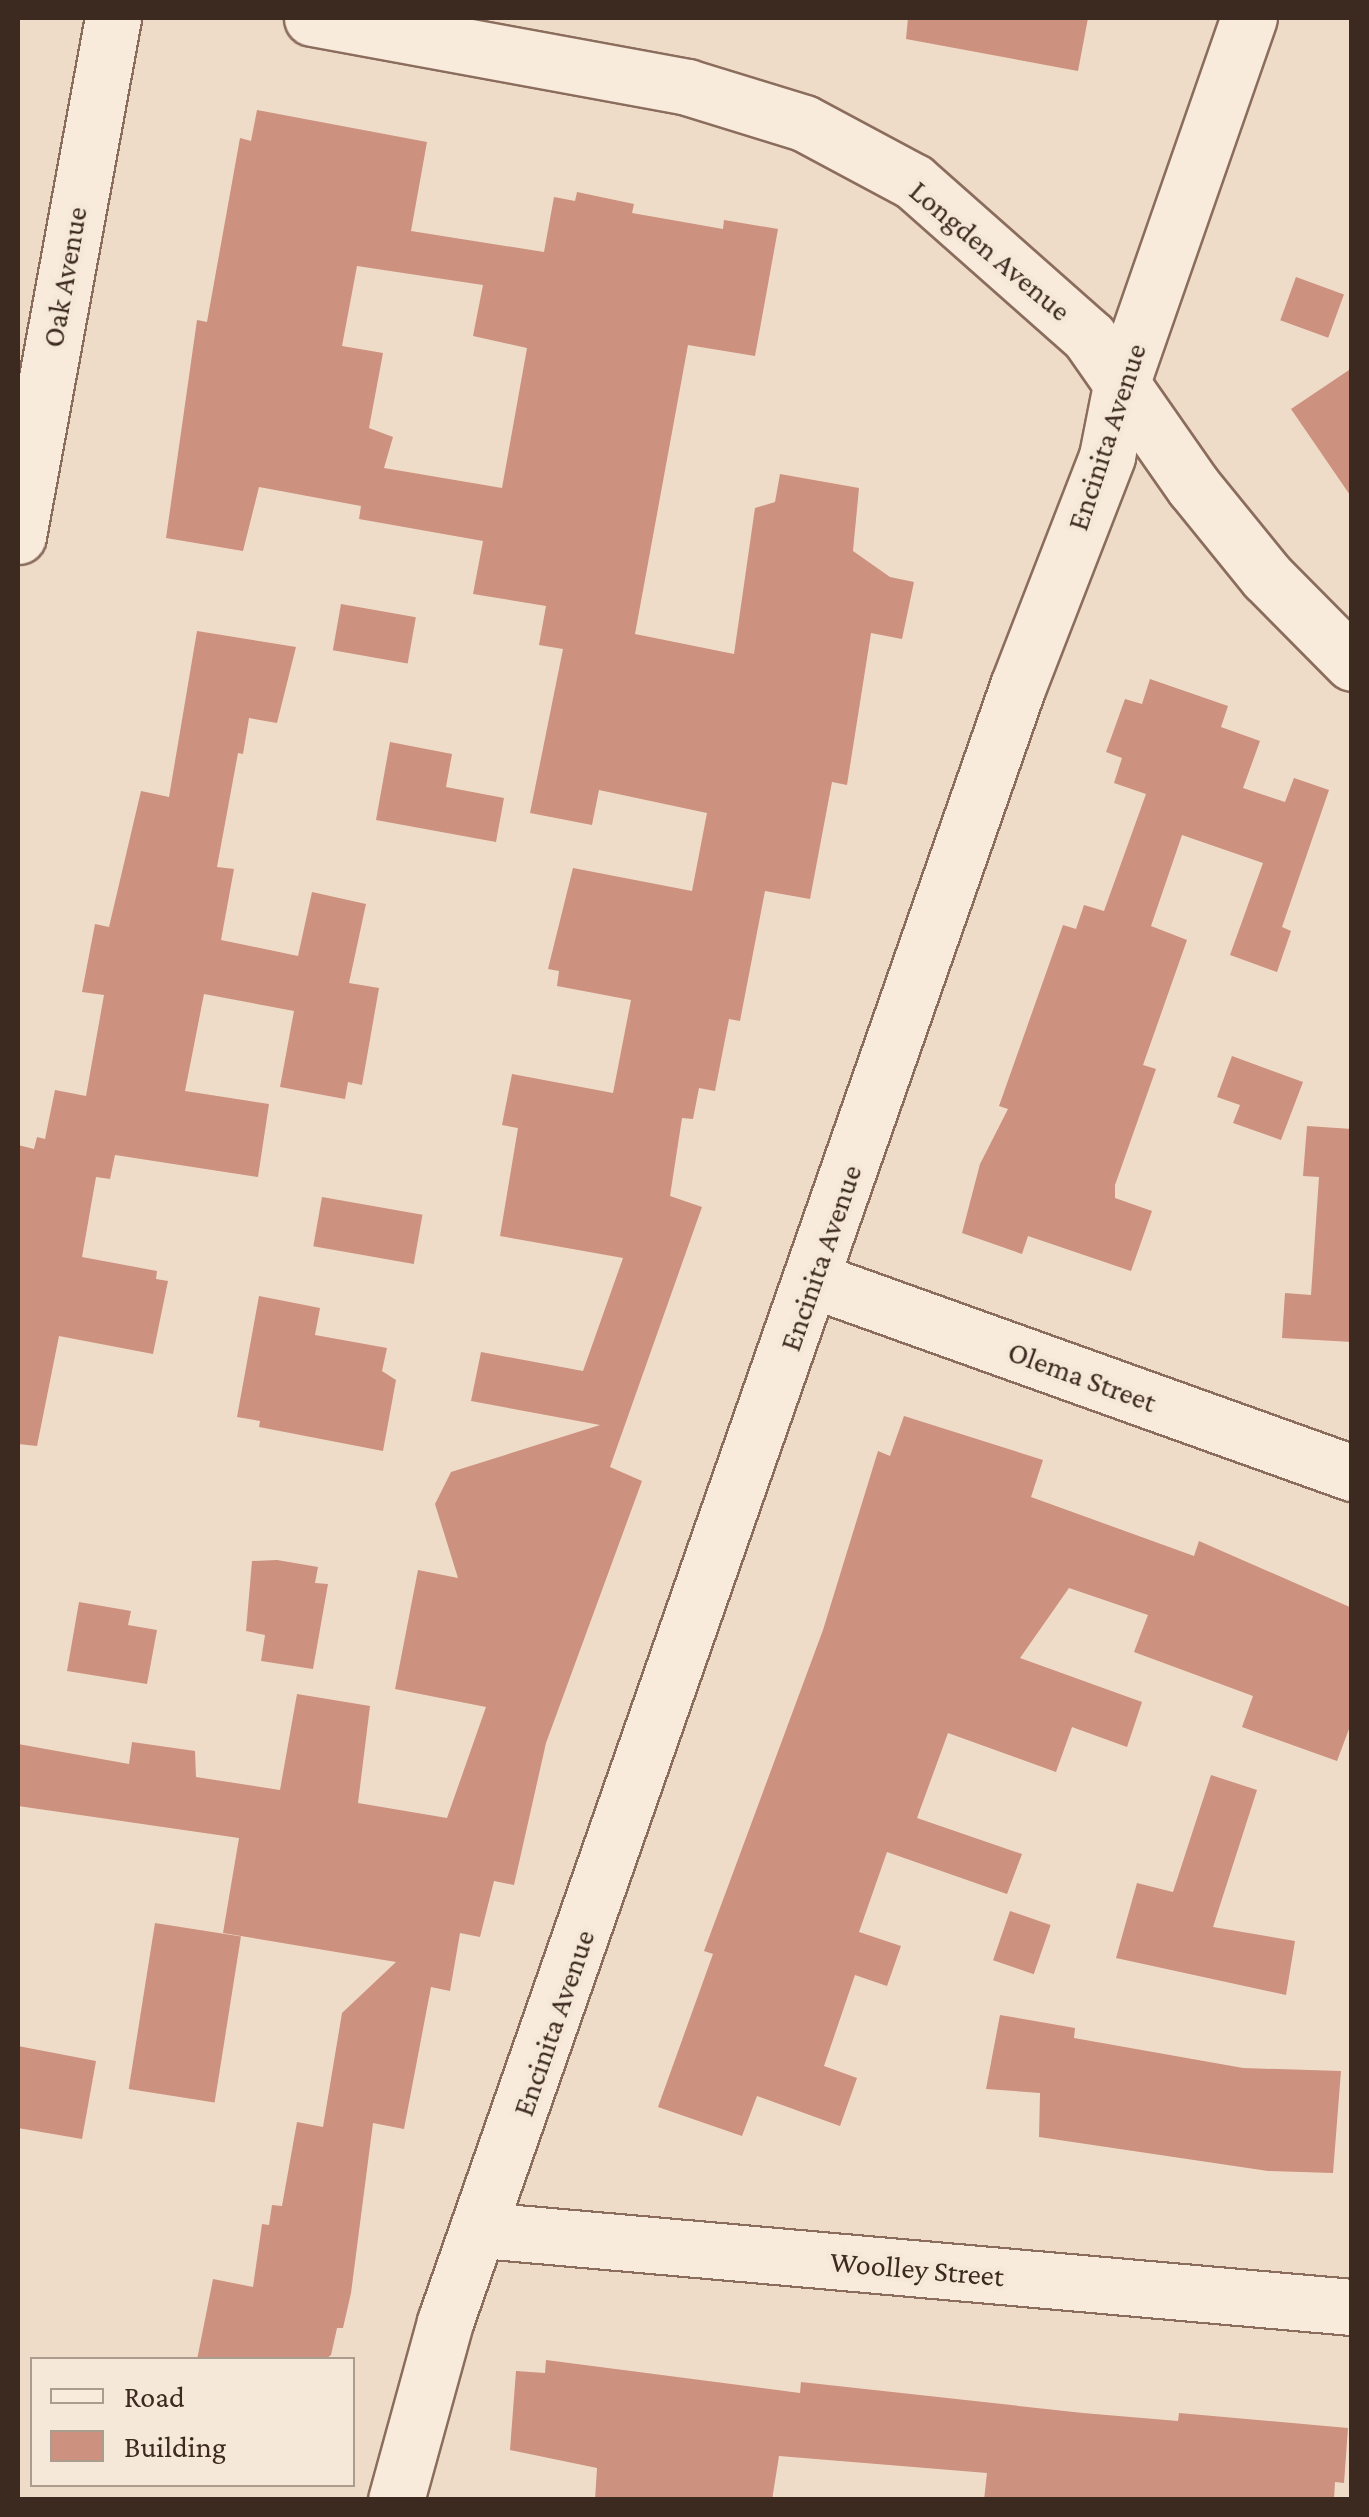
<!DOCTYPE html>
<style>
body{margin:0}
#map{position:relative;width:1369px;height:2517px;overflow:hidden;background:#efdcc8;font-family:"Crimson Pro",serif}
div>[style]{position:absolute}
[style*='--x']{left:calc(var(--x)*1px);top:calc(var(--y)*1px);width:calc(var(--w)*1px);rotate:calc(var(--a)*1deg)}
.building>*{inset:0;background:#cc917f;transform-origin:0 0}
.roads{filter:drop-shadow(2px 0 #8b6d5d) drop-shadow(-2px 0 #8b6d5d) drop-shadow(0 2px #8b6d5d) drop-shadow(0 -2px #8b6d5d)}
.street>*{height:55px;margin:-27.5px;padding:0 27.5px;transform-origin:27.5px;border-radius:27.5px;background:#f9ebdc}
.secondary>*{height:55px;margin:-27.5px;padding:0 27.5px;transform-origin:27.5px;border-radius:27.5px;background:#f9ebdc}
span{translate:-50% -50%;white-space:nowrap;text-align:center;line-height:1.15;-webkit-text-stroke:9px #f6e8d8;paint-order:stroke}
.street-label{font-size:30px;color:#3c2920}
.frame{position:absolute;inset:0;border:20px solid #3c2920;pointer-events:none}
.legend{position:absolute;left:30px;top:2357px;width:325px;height:130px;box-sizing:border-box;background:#f6e8d8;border:2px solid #ac9c8e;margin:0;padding:12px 18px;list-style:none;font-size:30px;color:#3c2920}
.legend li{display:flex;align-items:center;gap:20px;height:50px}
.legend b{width:50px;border:2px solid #ac9c8e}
</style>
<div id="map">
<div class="building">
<i style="clip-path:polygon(908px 18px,1088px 18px,1078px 71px,906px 39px)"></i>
<i style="clip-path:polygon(evenodd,257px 110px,427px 142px,411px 231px,544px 252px,554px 197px,575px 201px,577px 192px,634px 204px,632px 213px,723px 229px,724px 220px,778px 229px,755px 356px,688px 345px,635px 634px,734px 654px,755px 508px,775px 502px,780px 474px,859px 488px,853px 551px,890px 577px,914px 582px,902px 639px,871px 633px,847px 785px,832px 782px,810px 899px,765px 891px,740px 1021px,729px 1019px,715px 1091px,699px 1088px,693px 1119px,682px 1118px,670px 1196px,702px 1207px,610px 1467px,642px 1481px,546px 1743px,514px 1885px,494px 1881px,480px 1937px,460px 1933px,450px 1991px,431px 1987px,404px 2129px,373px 2123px,351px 2293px,343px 2328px,337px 2328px,331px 2355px,324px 2360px,197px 2360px,213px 2279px,253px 2287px,262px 2224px,269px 2225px,272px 2205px,282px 2206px,297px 2122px,323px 2127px,342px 2013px,396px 1962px,223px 1933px,239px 1838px,18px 1806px,18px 1744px,129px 1764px,132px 1742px,195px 1751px,196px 1777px,280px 1790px,297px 1694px,370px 1706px,358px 1803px,447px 1818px,486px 1707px,395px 1689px,418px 1570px,458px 1578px,435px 1504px,451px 1472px,600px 1425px,471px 1401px,481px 1352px,583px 1371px,623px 1258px,500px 1236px,518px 1128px,502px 1125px,512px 1074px,613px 1093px,631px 1000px,557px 986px,559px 971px,548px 969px,573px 868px,692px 891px,707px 813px,599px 790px,592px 825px,530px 813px,563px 649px,539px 645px,546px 606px,473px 594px,483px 541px,359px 519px,361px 506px,259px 487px,243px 551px,166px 538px,197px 320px,207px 322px,240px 138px,251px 141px,257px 110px,357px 266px,483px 285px,473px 336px,527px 348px,502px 488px,384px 468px,393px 437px,369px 428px,383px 353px,342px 346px,357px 266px)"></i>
<i style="left:1296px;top:277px;width:51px;height:46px;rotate:20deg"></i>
<i style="clip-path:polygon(1352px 368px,1352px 498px,1291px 409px)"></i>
<i style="left:341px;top:604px;width:76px;height:47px;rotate:10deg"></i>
<i style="clip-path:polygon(197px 631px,296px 647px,277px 723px,249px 718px,243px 754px,238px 753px,217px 867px,234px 869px,221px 940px,298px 956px,312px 892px,366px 904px,349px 983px,379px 988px,362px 1085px,348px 1082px,345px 1099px,280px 1087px,294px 1011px,204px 994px,185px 1091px,269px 1104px,258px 1177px,115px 1155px,110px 1179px,96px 1177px,82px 1257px,157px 1271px,156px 1279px,168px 1281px,153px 1354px,59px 1336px,37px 1446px,18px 1444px,18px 1145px,34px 1149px,37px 1137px,45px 1139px,55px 1090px,86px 1096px,104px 995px,82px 992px,95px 924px,109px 927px,141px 791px,169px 797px)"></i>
<i style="clip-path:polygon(1150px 679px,1228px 706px,1221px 727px,1260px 741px,1243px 788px,1285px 802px,1294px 778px,1329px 790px,1282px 927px,1291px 931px,1277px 972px,1230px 955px,1263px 863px,1182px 835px,1151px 926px,1187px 940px,1143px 1065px,1156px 1069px,1115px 1185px,1115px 1198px,1152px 1211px,1131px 1271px,1028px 1236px,1022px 1254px,962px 1233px,980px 1164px,1008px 1109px,999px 1106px,1063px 925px,1076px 929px,1084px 905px,1104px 911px,1146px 794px,1114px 783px,1122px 758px,1106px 752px,1125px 699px,1142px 704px)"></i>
<i style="clip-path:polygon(390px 742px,452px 754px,446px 787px,504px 798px,496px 842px,376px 820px)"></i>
<i style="clip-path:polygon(1232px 1056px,1303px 1082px,1281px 1140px,1233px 1123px,1240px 1105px,1217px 1097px)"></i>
<i style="clip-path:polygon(1307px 1126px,1352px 1129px,1352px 1342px,1282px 1338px,1285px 1293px,1311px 1295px,1319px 1177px,1303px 1176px)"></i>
<i style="left:322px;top:1197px;width:102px;height:50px;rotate:10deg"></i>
<i style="clip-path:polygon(259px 1296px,320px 1308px,315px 1335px,387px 1348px,382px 1371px,396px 1380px,383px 1451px,259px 1427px,260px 1421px,237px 1417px)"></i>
<i style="clip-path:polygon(904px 1416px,1043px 1460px,1031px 1497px,1194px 1556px,1199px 1541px,1352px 1608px,1352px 1721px,1337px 1761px,1242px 1727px,1253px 1696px,1134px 1652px,1148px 1615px,1069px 1588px,1020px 1658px,1142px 1702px,1127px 1747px,1072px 1727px,1056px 1772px,948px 1733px,917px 1818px,1022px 1854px,1007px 1894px,887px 1852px,859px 1932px,901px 1946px,887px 1986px,855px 1975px,824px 2066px,857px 2078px,840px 2126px,757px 2096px,742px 2136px,658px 2107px,713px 1954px,704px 1951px,823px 1630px,878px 1451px,890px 1456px)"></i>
<i style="clip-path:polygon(277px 1560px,318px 1567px,315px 1583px,328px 1584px,313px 1669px,261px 1661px,265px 1635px,246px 1631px,252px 1561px)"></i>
<i style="clip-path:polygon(79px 1602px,131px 1611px,128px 1625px,157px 1630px,147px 1684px,67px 1671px)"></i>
<i style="clip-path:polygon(1211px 1775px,1257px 1790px,1213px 1927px,1295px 1941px,1286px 1995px,1116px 1958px,1137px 1883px,1173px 1892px)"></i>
<i style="left:1010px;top:1911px;width:43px;height:52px;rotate:19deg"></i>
<i style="left:155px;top:1923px;width:87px;height:168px;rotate:9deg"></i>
<i style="clip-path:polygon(1000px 2015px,1075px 2028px,1074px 2038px,1243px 2068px,1341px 2071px,1333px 2173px,1268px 2171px,1039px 2137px,1040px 2093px,986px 2089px)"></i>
<i style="clip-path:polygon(18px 2046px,96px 2061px,82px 2139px,18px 2128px)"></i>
<i style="clip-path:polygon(546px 2360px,800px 2393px,801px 2382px,1083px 2413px,1178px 2421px,1179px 2413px,1348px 2428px,1344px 2483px,1335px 2482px,1334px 2500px,984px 2500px,987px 2473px,779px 2456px,772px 2500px,595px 2500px,597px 2468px,510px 2450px,516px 2371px,545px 2373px)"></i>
</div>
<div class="roads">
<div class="street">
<i style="--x:813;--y:1280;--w:573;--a:19.7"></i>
<i style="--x:482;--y:2230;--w:873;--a:5.06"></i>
<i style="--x:396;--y:2500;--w:185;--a:-74.6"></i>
<i style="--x:445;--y:2322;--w:1733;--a:-70.7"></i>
<i style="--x:1018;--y:686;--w:247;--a:-68.8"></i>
<i style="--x:1107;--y:456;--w:72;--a:-78.8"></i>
</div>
<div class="secondary">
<i style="--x:312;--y:18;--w:381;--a:10.4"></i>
<i style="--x:687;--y:87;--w:122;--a:17.1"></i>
<i style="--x:804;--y:123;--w:125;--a:28.2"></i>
<i style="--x:914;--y:182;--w:234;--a:41.5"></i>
<i style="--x:1089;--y:337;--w:182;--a:55.1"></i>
<i style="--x:1193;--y:486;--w:117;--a:50.9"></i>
<i style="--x:1267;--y:577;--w:121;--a:45.3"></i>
<i style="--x:1121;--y:385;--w:389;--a:-70.8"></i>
<i style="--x:18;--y:536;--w:527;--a:-79.61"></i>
</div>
</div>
<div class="street-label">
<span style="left:990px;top:251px;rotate:40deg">Longden Avenue</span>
<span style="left:65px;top:277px;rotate:-80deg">Oak Avenue</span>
<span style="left:1107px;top:437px;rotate:-72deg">Encinita Avenue</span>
<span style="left:821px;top:1258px;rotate:-71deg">Encinita Avenue</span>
<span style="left:1082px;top:1377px;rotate:20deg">Olema Street</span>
<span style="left:554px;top:2023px;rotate:-71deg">Encinita Avenue</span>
<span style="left:917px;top:2269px;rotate:5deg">Woolley Street</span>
</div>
<div class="frame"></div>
<ul class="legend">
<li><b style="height:12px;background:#f9ebdc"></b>Road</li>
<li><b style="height:28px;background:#cc917f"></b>Building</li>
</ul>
</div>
